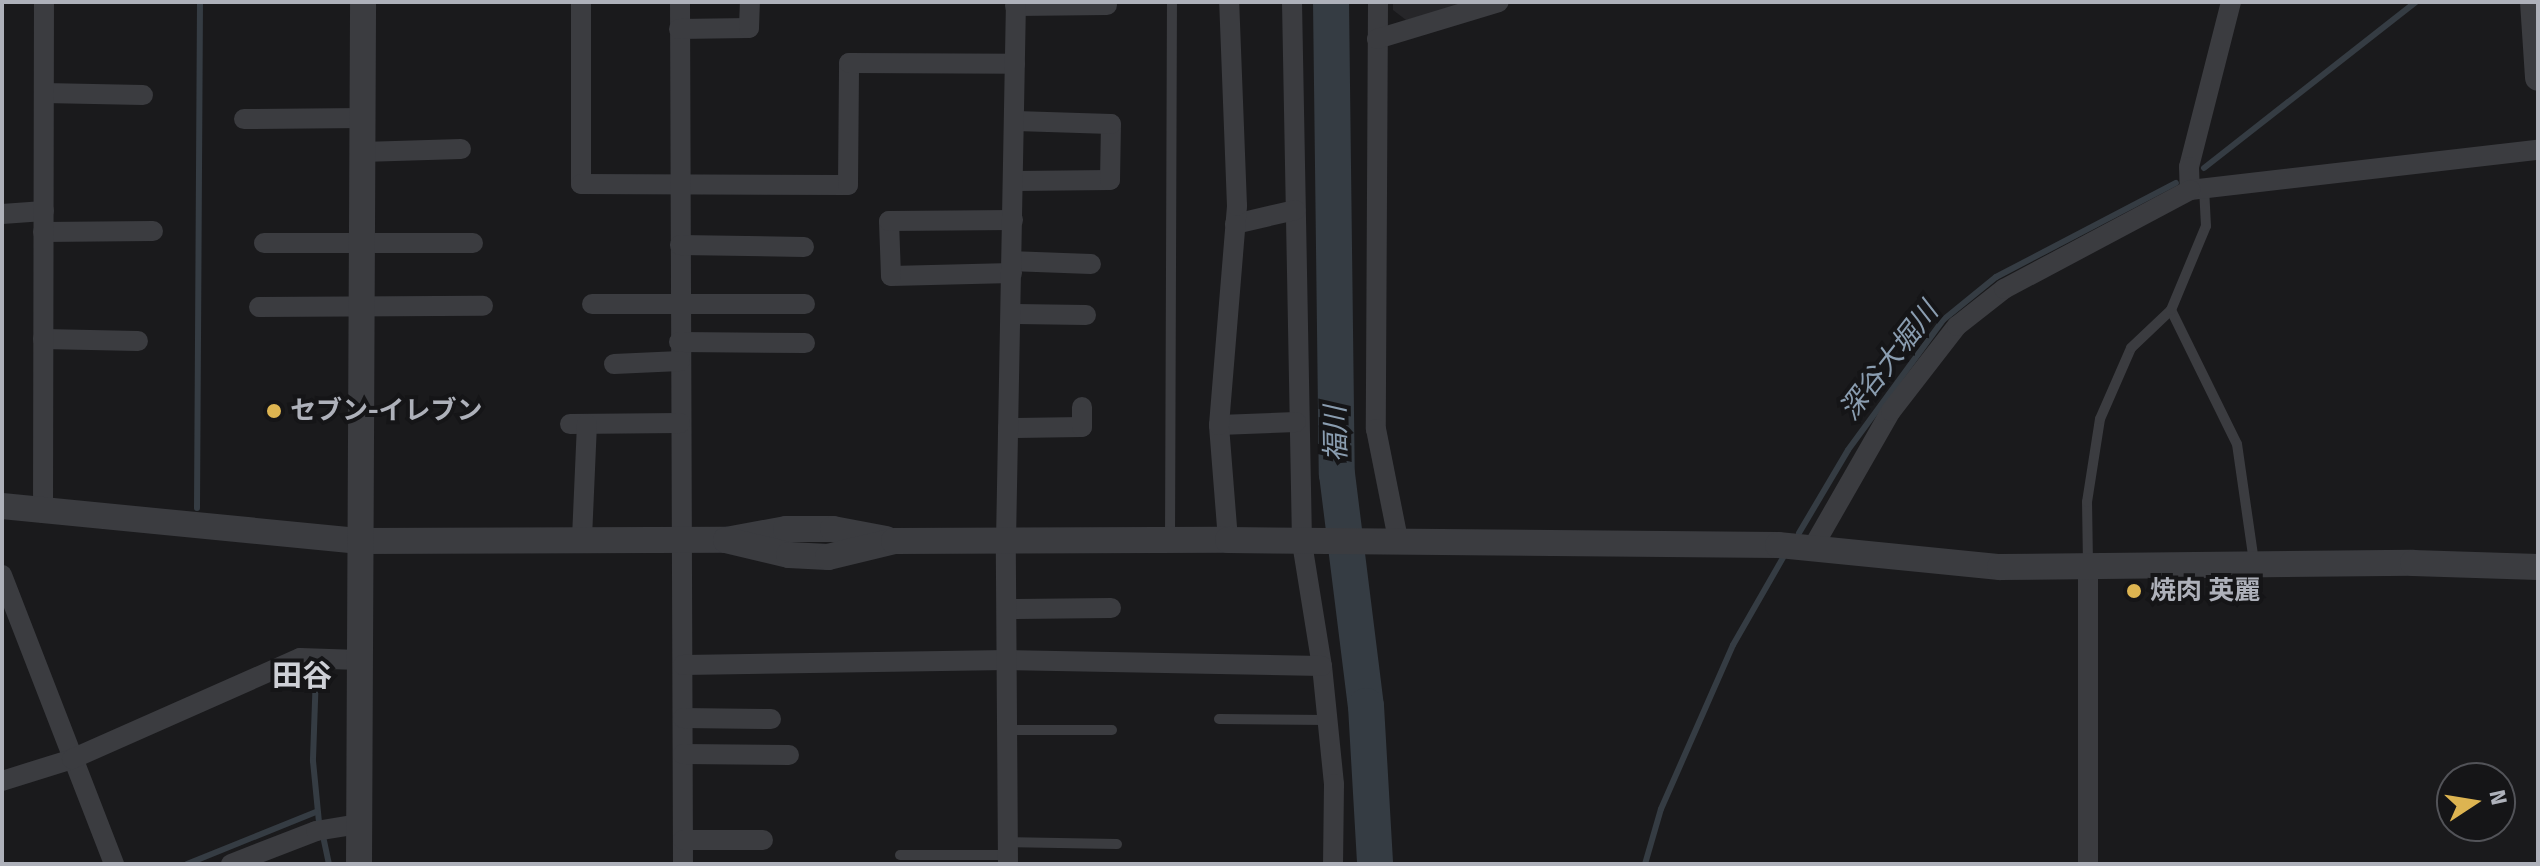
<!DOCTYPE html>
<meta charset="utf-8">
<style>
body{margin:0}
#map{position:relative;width:2540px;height:866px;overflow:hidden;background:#1a1a1c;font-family:"Fira Sans","Noto Sans JP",sans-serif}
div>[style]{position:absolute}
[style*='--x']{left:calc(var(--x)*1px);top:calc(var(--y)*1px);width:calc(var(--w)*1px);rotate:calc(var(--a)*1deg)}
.built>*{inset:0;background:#262629}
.stream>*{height:6px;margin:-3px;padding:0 3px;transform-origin:3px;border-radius:3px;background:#353c43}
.river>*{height:36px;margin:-18px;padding:0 18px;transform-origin:18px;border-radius:18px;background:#353c43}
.service>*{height:10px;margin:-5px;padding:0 5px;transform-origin:5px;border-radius:5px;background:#3b3c40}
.minor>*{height:20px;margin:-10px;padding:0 10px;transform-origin:10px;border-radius:10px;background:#3b3c40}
.tertiary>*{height:26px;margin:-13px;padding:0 13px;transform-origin:13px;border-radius:13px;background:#3b3c40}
.dots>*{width:22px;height:22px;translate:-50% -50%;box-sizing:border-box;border:4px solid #151517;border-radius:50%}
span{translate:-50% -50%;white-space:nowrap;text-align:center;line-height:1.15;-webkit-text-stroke:8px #151517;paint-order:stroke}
.poi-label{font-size:26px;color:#aeb1ba;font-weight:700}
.left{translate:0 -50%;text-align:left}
.water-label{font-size:28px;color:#8a9db0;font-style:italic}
.quarter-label{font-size:30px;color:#ced0d6;font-weight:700}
.frame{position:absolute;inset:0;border:4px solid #aeb1ba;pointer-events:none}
.north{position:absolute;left:2436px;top:762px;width:80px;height:80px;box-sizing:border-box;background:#151517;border:2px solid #525358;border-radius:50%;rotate:78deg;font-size:22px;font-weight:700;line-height:32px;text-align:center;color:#aeb1ba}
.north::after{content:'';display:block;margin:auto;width:28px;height:36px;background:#ddb451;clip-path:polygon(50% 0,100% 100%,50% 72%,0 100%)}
</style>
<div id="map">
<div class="built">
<i style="clip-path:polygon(1393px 2px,1476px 2px,1406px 20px,1393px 10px)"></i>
</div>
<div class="stream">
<i style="--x:2204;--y:168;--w:269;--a:-38.1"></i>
<i style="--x:197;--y:508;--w:506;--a:-89.66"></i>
<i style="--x:1799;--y:533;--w:96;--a:-59.4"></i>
<i style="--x:1848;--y:450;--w:161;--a:-53.8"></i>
<i style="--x:1943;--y:320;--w:68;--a:-39.1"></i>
<i style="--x:1996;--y:277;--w:203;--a:-27.6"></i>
<i style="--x:316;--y:673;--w:88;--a:92"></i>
<i style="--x:313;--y:761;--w:61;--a:84.4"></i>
<i style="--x:323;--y:836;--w:29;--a:78"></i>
<i style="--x:187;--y:864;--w:139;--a:-22"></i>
<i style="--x:1645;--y:864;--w:57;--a:-73.8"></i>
<i style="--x:1661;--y:809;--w:179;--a:-66.3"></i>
<i style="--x:1733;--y:645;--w:103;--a:-60.2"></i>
</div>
<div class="river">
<i style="--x:1331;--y:2;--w:472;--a:89.3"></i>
<i style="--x:1337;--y:474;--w:234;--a:82.9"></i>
<i style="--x:1366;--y:706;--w:158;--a:86.7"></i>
</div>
<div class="service">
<i style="--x:2171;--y:310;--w:149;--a:63.8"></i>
<i style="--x:2237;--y:444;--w:119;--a:81.8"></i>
<i style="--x:1170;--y:540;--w:538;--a:-89.79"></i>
<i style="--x:2088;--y:564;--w:62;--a:-90.9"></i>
<i style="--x:2087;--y:502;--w:84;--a:-81.1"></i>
<i style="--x:2100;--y:419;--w:77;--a:-66.4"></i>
<i style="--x:2131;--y:348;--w:55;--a:-43.5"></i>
<i style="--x:2171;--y:310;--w:91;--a:-67.4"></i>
<i style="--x:2206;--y:226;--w:38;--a:-93"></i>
<i style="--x:1219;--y:719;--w:108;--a:0.5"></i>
<i style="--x:1008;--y:730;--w:104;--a:0"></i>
<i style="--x:1008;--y:842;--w:109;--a:1.1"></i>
<i style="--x:900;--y:855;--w:108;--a:0"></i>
</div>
<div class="minor">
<i style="--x:581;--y:2;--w:182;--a:90"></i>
<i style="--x:581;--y:184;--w:267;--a:0.2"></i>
<i style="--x:848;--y:185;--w:122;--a:-89.5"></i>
<i style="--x:849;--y:63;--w:166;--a:0.3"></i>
<i style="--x:680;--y:2;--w:862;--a:89.8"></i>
<i style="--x:1292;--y:2;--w:541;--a:88.94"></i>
<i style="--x:1302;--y:543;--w:125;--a:80.8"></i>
<i style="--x:1322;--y:666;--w:119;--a:84.2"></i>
<i style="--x:1334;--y:784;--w:80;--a:90.7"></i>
<i style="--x:1378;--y:2;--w:427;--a:90.3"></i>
<i style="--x:1376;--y:429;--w:117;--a:78.7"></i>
<i style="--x:2231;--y:2;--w:170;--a:104.3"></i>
<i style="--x:2189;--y:167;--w:23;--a:88"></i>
<i style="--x:2190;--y:190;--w:350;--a:-6.6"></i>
<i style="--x:1015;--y:6;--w:92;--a:-0.6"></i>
<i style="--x:679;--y:29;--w:70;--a:-0.8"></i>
<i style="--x:749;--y:28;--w:26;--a:-88"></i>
<i style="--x:1377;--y:39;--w:127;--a:-16.9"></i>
<i style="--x:44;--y:93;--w:99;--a:1.2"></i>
<i style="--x:244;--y:119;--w:119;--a:-0.5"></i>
<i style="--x:362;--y:152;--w:99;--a:-1.7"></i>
<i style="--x:1013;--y:181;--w:97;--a:-0.6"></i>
<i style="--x:1110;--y:180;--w:56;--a:-89"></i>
<i style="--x:1111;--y:124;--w:97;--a:-178.2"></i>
<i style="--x:2;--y:214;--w:42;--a:-4.1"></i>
<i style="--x:1235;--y:224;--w:62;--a:-13.1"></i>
<i style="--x:43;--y:232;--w:110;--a:-0.5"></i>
<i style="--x:264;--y:243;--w:209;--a:0"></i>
<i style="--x:680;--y:245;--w:124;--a:0.9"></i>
<i style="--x:1012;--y:261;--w:79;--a:2.2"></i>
<i style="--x:1012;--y:273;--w:121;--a:178.6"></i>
<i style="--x:891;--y:276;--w:55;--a:-92.1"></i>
<i style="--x:889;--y:221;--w:124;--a:-0.5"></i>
<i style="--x:592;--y:304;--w:213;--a:0"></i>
<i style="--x:259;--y:307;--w:224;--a:-0.3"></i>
<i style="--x:1012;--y:314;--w:74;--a:0.8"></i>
<i style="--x:43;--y:339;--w:95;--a:1.2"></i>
<i style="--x:679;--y:342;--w:126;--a:0.5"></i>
<i style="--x:614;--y:364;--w:66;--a:-2.6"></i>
<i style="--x:570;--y:424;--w:110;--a:-0.5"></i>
<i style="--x:1219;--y:425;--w:77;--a:-2.2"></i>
<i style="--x:1008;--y:428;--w:74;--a:-0.8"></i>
<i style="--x:1082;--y:427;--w:20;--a:-90"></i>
<i style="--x:43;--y:513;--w:511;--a:-89.89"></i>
<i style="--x:582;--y:538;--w:114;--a:-87.5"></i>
<i style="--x:1228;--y:540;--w:115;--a:-94.5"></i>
<i style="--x:1219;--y:425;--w:220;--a:-85.3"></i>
<i style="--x:1237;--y:206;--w:204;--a:-92.2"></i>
<i style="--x:1813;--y:547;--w:157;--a:-60.2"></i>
<i style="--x:1891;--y:411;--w:108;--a:-52.2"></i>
<i style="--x:1957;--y:326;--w:60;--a:-38.2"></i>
<i style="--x:2004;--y:289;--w:211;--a:-28"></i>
<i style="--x:2088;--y:566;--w:298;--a:90"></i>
<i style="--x:2;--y:575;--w:310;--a:68.8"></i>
<i style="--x:1008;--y:609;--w:103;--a:-0.6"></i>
<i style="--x:683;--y:665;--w:325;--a:-0.9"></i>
<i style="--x:1008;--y:660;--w:314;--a:1.1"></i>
<i style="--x:683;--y:718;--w:88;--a:0.7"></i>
<i style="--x:683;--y:754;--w:106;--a:0.5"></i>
<i style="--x:2;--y:781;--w:73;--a:-17.4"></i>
<i style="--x:72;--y:759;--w:249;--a:-23.9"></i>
<i style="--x:300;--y:658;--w:59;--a:1.9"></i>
<i style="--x:683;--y:840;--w:80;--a:0"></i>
<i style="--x:231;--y:864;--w:91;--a:-21.2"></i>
<i style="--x:316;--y:831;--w:44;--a:-9.2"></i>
<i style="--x:1008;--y:864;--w:323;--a:-90.4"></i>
<i style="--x:1006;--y:541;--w:539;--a:-88.94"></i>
</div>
<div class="tertiary">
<i style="--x:2533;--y:2;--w:76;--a:86.2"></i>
<i style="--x:2;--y:506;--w:360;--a:5.6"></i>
<i style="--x:360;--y:541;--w:366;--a:-0.2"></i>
<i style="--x:726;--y:540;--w:61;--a:-10.4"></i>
<i style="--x:786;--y:529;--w:47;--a:0"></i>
<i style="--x:833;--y:529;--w:54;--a:10.7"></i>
<i style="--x:726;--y:540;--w:65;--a:13.4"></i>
<i style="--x:789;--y:555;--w:39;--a:3"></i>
<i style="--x:828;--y:557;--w:68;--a:-13.6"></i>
<i style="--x:894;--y:541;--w:334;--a:-0.2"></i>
<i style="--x:1228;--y:540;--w:550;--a:0.52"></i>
<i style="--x:1778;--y:545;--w:223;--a:5.7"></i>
<i style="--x:2000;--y:567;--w:413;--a:-0.6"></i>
<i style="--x:2413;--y:563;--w:125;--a:1.8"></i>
<i style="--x:359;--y:864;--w:862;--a:-89.73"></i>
</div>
<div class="dots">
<i style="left:274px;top:411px;background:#ddb451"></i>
<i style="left:2134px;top:591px;background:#ddb451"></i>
</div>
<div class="poi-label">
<span class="left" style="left:290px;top:411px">セブン-イレブン</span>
<span class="left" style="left:2150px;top:591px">焼肉 英麗</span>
</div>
<div class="water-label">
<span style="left:1889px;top:361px;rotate:-52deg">深谷大堀川</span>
<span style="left:1336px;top:434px;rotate:-91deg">福川</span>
</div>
<div class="quarter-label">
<span style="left:302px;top:676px">田谷</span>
</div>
<div class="frame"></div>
<div class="north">N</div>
</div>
